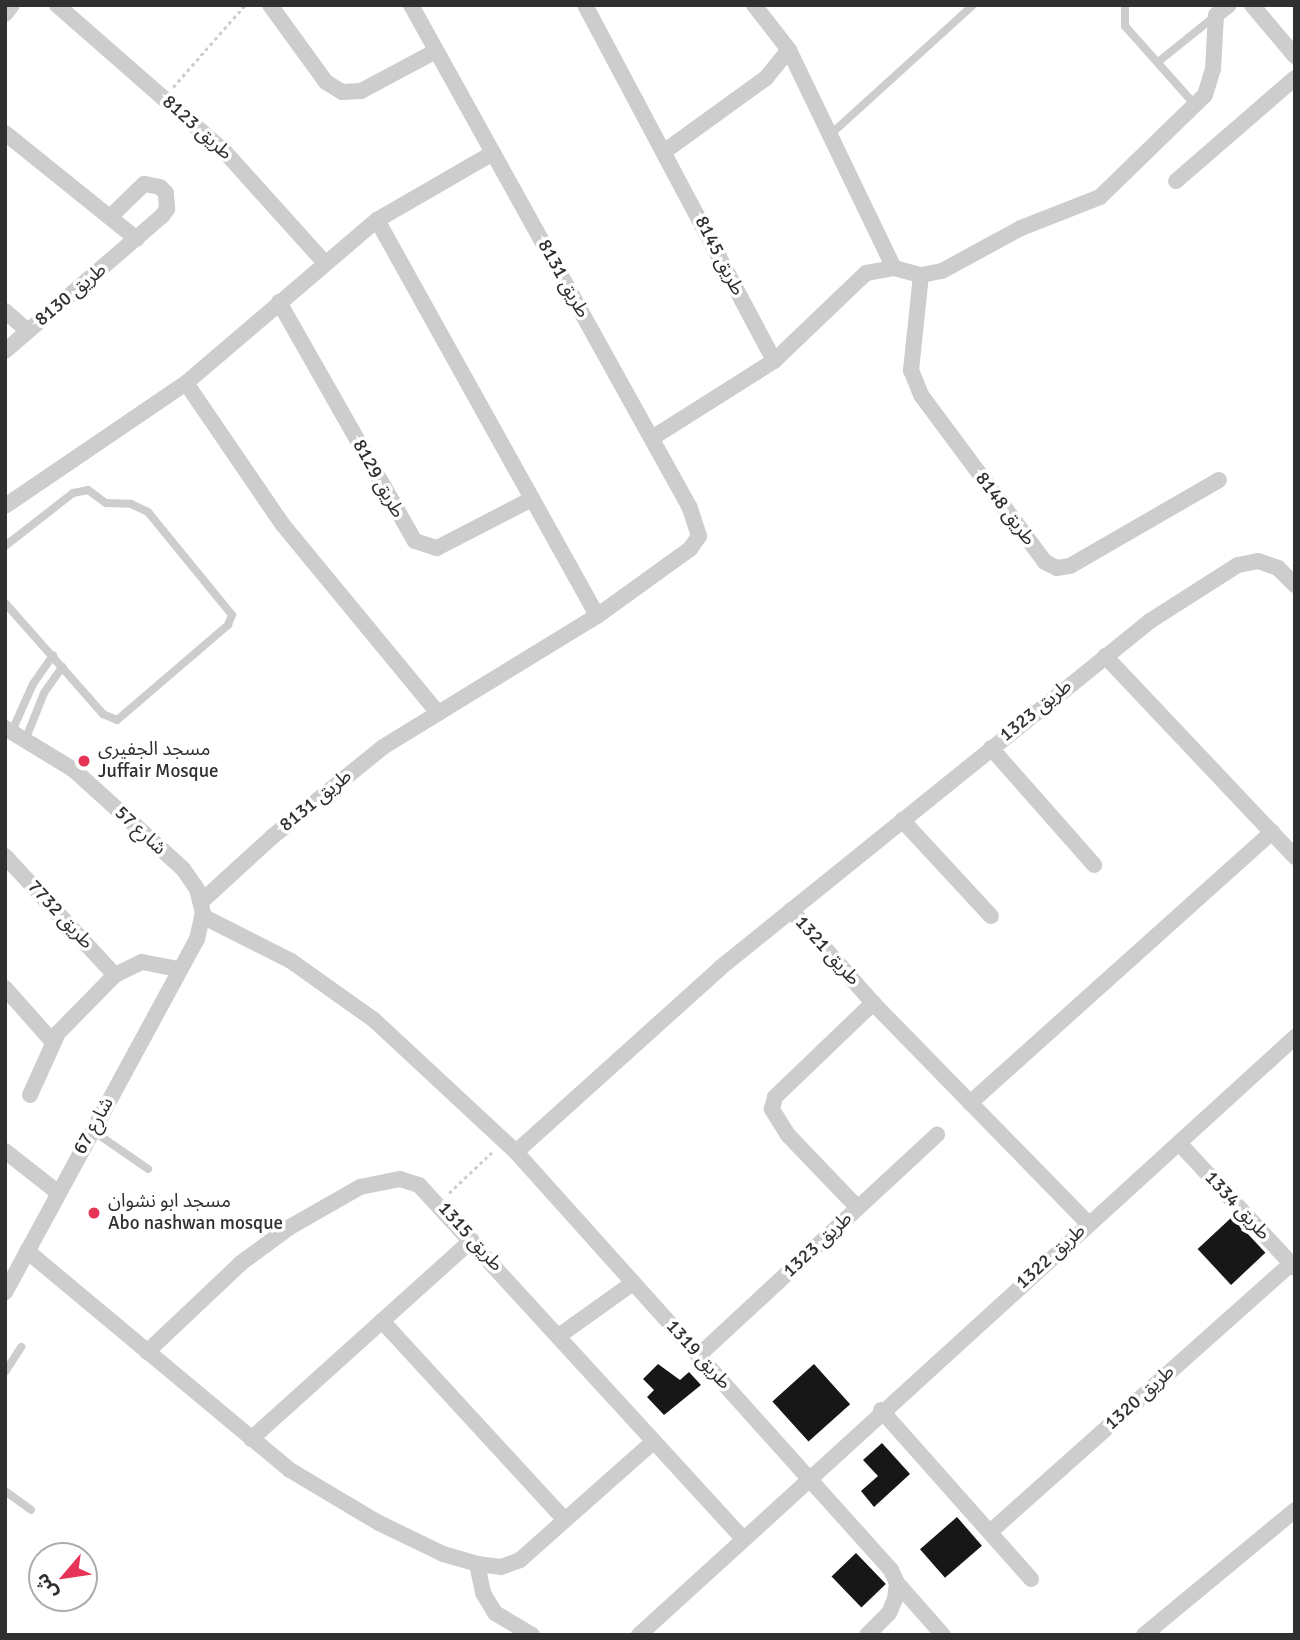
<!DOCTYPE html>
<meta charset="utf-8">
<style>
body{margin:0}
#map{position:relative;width:1300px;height:1640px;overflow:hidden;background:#fff;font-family:Signika,"Noto Sans Arabic",sans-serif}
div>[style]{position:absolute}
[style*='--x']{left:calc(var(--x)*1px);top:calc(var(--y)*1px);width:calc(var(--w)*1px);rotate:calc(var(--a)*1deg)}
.building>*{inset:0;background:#171717;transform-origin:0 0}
.path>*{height:2.5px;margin-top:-1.25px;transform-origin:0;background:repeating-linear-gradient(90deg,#cdcdcd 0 3.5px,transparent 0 7px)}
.service>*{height:8px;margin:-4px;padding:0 4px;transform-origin:4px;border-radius:4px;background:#cdcdcd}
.minor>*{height:16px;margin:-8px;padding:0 8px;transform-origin:8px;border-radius:8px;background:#cdcdcd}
.dots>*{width:19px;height:19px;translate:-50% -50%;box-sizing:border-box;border:4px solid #fff;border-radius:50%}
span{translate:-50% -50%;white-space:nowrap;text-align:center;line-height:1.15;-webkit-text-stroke:7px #fff;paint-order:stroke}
.street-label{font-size:19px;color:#303030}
.poi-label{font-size:19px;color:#303030}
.left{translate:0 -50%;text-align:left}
.frame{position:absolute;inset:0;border:7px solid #303030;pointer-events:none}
.north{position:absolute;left:28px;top:1542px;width:70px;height:70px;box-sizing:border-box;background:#fff;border:2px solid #acacac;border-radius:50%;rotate:241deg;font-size:19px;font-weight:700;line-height:28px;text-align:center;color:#303030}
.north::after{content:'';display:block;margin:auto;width:24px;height:32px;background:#e53456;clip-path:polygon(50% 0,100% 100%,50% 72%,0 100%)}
</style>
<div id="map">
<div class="building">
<i style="left:1232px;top:1217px;width:49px;height:47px;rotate:47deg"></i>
<i style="clip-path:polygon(658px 1364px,680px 1380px,689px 1372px,701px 1385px,664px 1415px,647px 1397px,654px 1390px,643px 1379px)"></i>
<i style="left:814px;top:1364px;width:54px;height:56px;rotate:48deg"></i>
<i style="clip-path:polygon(882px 1443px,910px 1474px,874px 1507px,861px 1491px,878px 1476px,863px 1460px)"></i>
<i style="left:957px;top:1517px;width:38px;height:49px;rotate:49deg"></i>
<i style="left:856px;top:1553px;width:43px;height:34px;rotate:46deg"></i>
</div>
<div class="path">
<i style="--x:173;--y:87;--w:109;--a:-48.7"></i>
<i style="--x:449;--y:1193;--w:59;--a:-43.6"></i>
</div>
<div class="service">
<i style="--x:1125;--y:5;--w:21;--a:90"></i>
<i style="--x:1125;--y:26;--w:107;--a:48.4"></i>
<i style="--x:1158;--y:62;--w:72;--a:-38.8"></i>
<i style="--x:832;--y:133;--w:190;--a:-42.2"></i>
<i style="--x:5;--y:546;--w:86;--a:-37.9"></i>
<i style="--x:73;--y:493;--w:15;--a:-11"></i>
<i style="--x:88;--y:490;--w:22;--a:36"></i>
<i style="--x:106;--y:503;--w:25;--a:2"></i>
<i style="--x:131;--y:504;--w:19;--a:25"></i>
<i style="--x:148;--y:512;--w:133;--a:50.8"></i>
<i style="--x:232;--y:615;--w:11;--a:112"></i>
<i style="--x:228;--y:625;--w:146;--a:139.4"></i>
<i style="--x:117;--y:720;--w:15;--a:-157"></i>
<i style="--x:103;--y:714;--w:148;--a:-131.4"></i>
<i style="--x:12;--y:731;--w:51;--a:-65.9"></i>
<i style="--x:33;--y:684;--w:35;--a:-55"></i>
<i style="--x:26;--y:738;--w:48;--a:-68.2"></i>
<i style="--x:44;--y:693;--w:32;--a:-55"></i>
<i style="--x:93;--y:1131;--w:67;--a:34.6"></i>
<i style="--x:5;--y:1372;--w:30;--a:-57"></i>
<i style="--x:5;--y:1491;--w:32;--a:36"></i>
</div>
<div class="minor">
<i style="--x:57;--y:5;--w:223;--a:41.2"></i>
<i style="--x:225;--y:152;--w:148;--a:48"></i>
<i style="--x:270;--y:5;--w:95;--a:54"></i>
<i style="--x:326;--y:82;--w:19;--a:32"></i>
<i style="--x:342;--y:92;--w:19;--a:-3"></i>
<i style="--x:361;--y:91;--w:85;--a:-28.1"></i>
<i style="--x:585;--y:5;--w:403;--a:62"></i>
<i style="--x:754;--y:5;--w:57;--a:52.1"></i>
<i style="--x:789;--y:50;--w:242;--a:64.3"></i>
<i style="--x:1252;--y:5;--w:67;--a:49.9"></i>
<i style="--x:5;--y:14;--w:11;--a:-52"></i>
<i style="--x:5;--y:133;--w:169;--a:38.8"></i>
<i style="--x:665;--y:151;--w:125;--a:-35.9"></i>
<i style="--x:766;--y:78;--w:36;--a:-51"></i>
<i style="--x:1176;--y:181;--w:157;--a:-40.9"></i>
<i style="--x:377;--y:220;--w:453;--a:60.9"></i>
<i style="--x:921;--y:275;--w:96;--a:96"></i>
<i style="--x:911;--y:370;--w:27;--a:68"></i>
<i style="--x:921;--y:395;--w:208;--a:53.4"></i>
<i style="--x:1045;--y:562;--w:13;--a:27"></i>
<i style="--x:1057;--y:568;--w:13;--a:-9"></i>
<i style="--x:1070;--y:566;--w:172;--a:-30"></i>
<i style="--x:279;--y:302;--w:275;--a:60.4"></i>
<i style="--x:415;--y:541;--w:23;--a:18"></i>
<i style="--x:437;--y:548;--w:107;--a:-27.3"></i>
<i style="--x:5;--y:311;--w:30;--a:41"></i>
<i style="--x:5;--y:351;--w:207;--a:-40.7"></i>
<i style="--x:162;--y:216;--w:9;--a:-54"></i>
<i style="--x:167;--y:209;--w:16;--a:-94"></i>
<i style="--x:166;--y:193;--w:8;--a:-135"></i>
<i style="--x:160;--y:187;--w:16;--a:-169"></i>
<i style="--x:144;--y:184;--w:47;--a:135.9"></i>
<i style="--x:186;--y:383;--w:172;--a:55.7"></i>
<i style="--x:283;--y:525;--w:244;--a:50.5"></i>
<i style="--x:652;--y:438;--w:144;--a:-32.3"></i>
<i style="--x:774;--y:361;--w:127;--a:-43.7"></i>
<i style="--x:866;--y:273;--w:28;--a:-10"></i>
<i style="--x:894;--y:268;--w:28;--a:15"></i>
<i style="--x:921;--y:275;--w:21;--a:-11"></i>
<i style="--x:942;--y:271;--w:90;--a:-28.6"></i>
<i style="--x:1021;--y:228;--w:85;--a:-21.4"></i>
<i style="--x:1100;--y:197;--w:146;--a:-44.2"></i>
<i style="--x:1205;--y:95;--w:27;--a:-73"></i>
<i style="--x:1213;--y:69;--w:54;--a:-86.8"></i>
<i style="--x:1216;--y:15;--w:16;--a:-38"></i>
<i style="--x:5;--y:506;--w:219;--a:-34.2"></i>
<i style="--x:186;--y:383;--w:251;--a:-40.5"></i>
<i style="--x:377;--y:220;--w:134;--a:-30"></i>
<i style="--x:1105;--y:656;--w:277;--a:46.6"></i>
<i style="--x:5;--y:728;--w:81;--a:31.3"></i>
<i style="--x:74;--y:770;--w:147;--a:42.2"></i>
<i style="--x:183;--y:869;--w:24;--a:55"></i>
<i style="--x:197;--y:889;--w:25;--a:76"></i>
<i style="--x:203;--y:913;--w:27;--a:103"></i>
<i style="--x:197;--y:939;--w:402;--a:118.5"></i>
<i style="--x:991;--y:748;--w:156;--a:48.6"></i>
<i style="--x:902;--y:820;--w:131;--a:47.2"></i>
<i style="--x:5;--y:856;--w:162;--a:47.3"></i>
<i style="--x:202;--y:901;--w:95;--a:-42.4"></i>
<i style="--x:272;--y:837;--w:143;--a:-39"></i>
<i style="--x:383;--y:747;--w:251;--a:-31.5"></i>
<i style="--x:597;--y:616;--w:115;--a:-35.8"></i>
<i style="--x:690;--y:549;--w:16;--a:-55"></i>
<i style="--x:699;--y:536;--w:29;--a:-108"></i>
<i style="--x:690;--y:508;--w:575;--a:-119.02"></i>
<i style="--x:791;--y:910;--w:124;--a:48.6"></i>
<i style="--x:873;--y:1003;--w:308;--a:45.7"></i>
<i style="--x:202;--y:916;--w:100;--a:26.8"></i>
<i style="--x:291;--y:961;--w:102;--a:35.4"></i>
<i style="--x:374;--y:1020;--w:194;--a:42.9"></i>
<i style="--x:516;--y:1152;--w:562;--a:48.1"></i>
<i style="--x:891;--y:1570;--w:14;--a:65"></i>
<i style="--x:897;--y:1583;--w:16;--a:97"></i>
<i style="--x:895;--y:1599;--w:15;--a:113"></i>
<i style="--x:889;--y:1613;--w:31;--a:135"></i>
<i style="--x:5;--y:988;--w:71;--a:48.4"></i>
<i style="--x:30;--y:1095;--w:68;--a:-65.7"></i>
<i style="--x:58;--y:1033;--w:81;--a:-45.5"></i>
<i style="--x:115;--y:975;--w:30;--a:-26"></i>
<i style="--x:142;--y:962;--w:36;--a:11"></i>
<i style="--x:970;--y:1103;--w:406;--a:-41.9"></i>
<i style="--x:1179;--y:1143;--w:171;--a:47.1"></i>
<i style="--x:5;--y:1151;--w:65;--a:38.1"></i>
<i style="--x:516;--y:1152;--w:275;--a:-42"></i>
<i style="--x:720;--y:968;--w:553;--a:-38.9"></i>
<i style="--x:1150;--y:621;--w:104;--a:-32.5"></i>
<i style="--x:1238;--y:565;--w:20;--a:-11"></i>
<i style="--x:1258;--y:561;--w:21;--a:19"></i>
<i style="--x:1278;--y:568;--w:24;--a:45"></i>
<i style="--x:858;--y:1208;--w:101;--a:-133.8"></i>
<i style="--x:788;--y:1135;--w:31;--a:-122"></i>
<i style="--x:772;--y:1109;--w:12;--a:-76"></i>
<i style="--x:775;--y:1097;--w:136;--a:-43.8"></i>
<i style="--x:27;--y:1251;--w:342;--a:39.8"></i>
<i style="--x:290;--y:1470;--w:104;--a:30.8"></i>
<i style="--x:379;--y:1523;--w:71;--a:25.8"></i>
<i style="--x:443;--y:1554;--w:35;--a:16"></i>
<i style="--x:477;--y:1564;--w:24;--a:7"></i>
<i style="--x:501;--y:1567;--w:20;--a:-20"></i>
<i style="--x:520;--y:1560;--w:179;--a:-41.6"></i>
<i style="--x:382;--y:1321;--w:270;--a:47.4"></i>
<i style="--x:560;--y:1335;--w:90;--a:-35.5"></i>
<i style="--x:147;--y:1352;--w:129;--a:-43.4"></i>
<i style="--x:241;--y:1263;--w:61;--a:-36.3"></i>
<i style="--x:290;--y:1227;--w:81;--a:-29.7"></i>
<i style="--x:360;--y:1187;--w:41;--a:-11.3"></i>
<i style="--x:400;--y:1179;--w:20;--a:18"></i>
<i style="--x:419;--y:1185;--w:478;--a:47.5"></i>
<i style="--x:698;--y:1356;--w:326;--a:-42.8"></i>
<i style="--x:881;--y:1410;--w:226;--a:48.4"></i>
<i style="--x:251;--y:1439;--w:297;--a:-42"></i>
<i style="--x:990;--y:1532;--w:403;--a:-41.7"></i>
<i style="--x:477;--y:1564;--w:30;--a:78"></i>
<i style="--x:483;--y:1593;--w:23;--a:59"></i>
<i style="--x:495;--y:1613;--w:43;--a:30.7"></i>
<i style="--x:897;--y:1583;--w:69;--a:48.5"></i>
<i style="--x:639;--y:1635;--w:888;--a:-42.35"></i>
<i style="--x:1144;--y:1635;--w:196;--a:-39.6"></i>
</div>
<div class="dots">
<i style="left:84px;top:761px;background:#e53456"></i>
<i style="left:94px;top:1213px;background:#e53456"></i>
</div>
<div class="street-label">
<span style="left:197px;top:128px;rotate:42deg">طريق 8123</span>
<span style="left:719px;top:256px;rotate:63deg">طريق 8145</span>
<span style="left:563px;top:279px;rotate:61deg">طريق 8131</span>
<span style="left:71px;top:295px;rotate:-40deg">طريق 8130</span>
<span style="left:378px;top:479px;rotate:61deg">طريق 8129</span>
<span style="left:1005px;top:509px;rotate:53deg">طريق 8148</span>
<span style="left:1036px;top:711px;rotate:-39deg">طريق 1323</span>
<span style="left:316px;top:801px;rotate:-39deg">طريق 8131</span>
<span style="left:140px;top:831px;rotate:43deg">شارع 57</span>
<span style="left:60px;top:915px;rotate:47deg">طريق 7732</span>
<span style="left:827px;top:951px;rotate:48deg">طريق 1321</span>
<span style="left:94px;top:1126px;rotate:-61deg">شارع 67</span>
<span style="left:1237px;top:1206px;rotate:47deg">طريق 1334</span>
<span style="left:470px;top:1237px;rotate:48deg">طريق 1315</span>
<span style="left:818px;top:1245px;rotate:-43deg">طريق 1323</span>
<span style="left:1051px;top:1257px;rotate:-42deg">طريق 1322</span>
<span style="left:698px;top:1355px;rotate:48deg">طريق 1319</span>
<span style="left:1140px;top:1398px;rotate:-42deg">طريق 1320</span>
</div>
<div class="poi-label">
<span class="left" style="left:98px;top:761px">مسجد الجفيري<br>Juffair Mosque</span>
<span class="left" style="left:108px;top:1213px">مسجد ابو نشوان<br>Abo nashwan mosque</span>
</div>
<div class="frame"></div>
<div class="north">ش</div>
</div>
